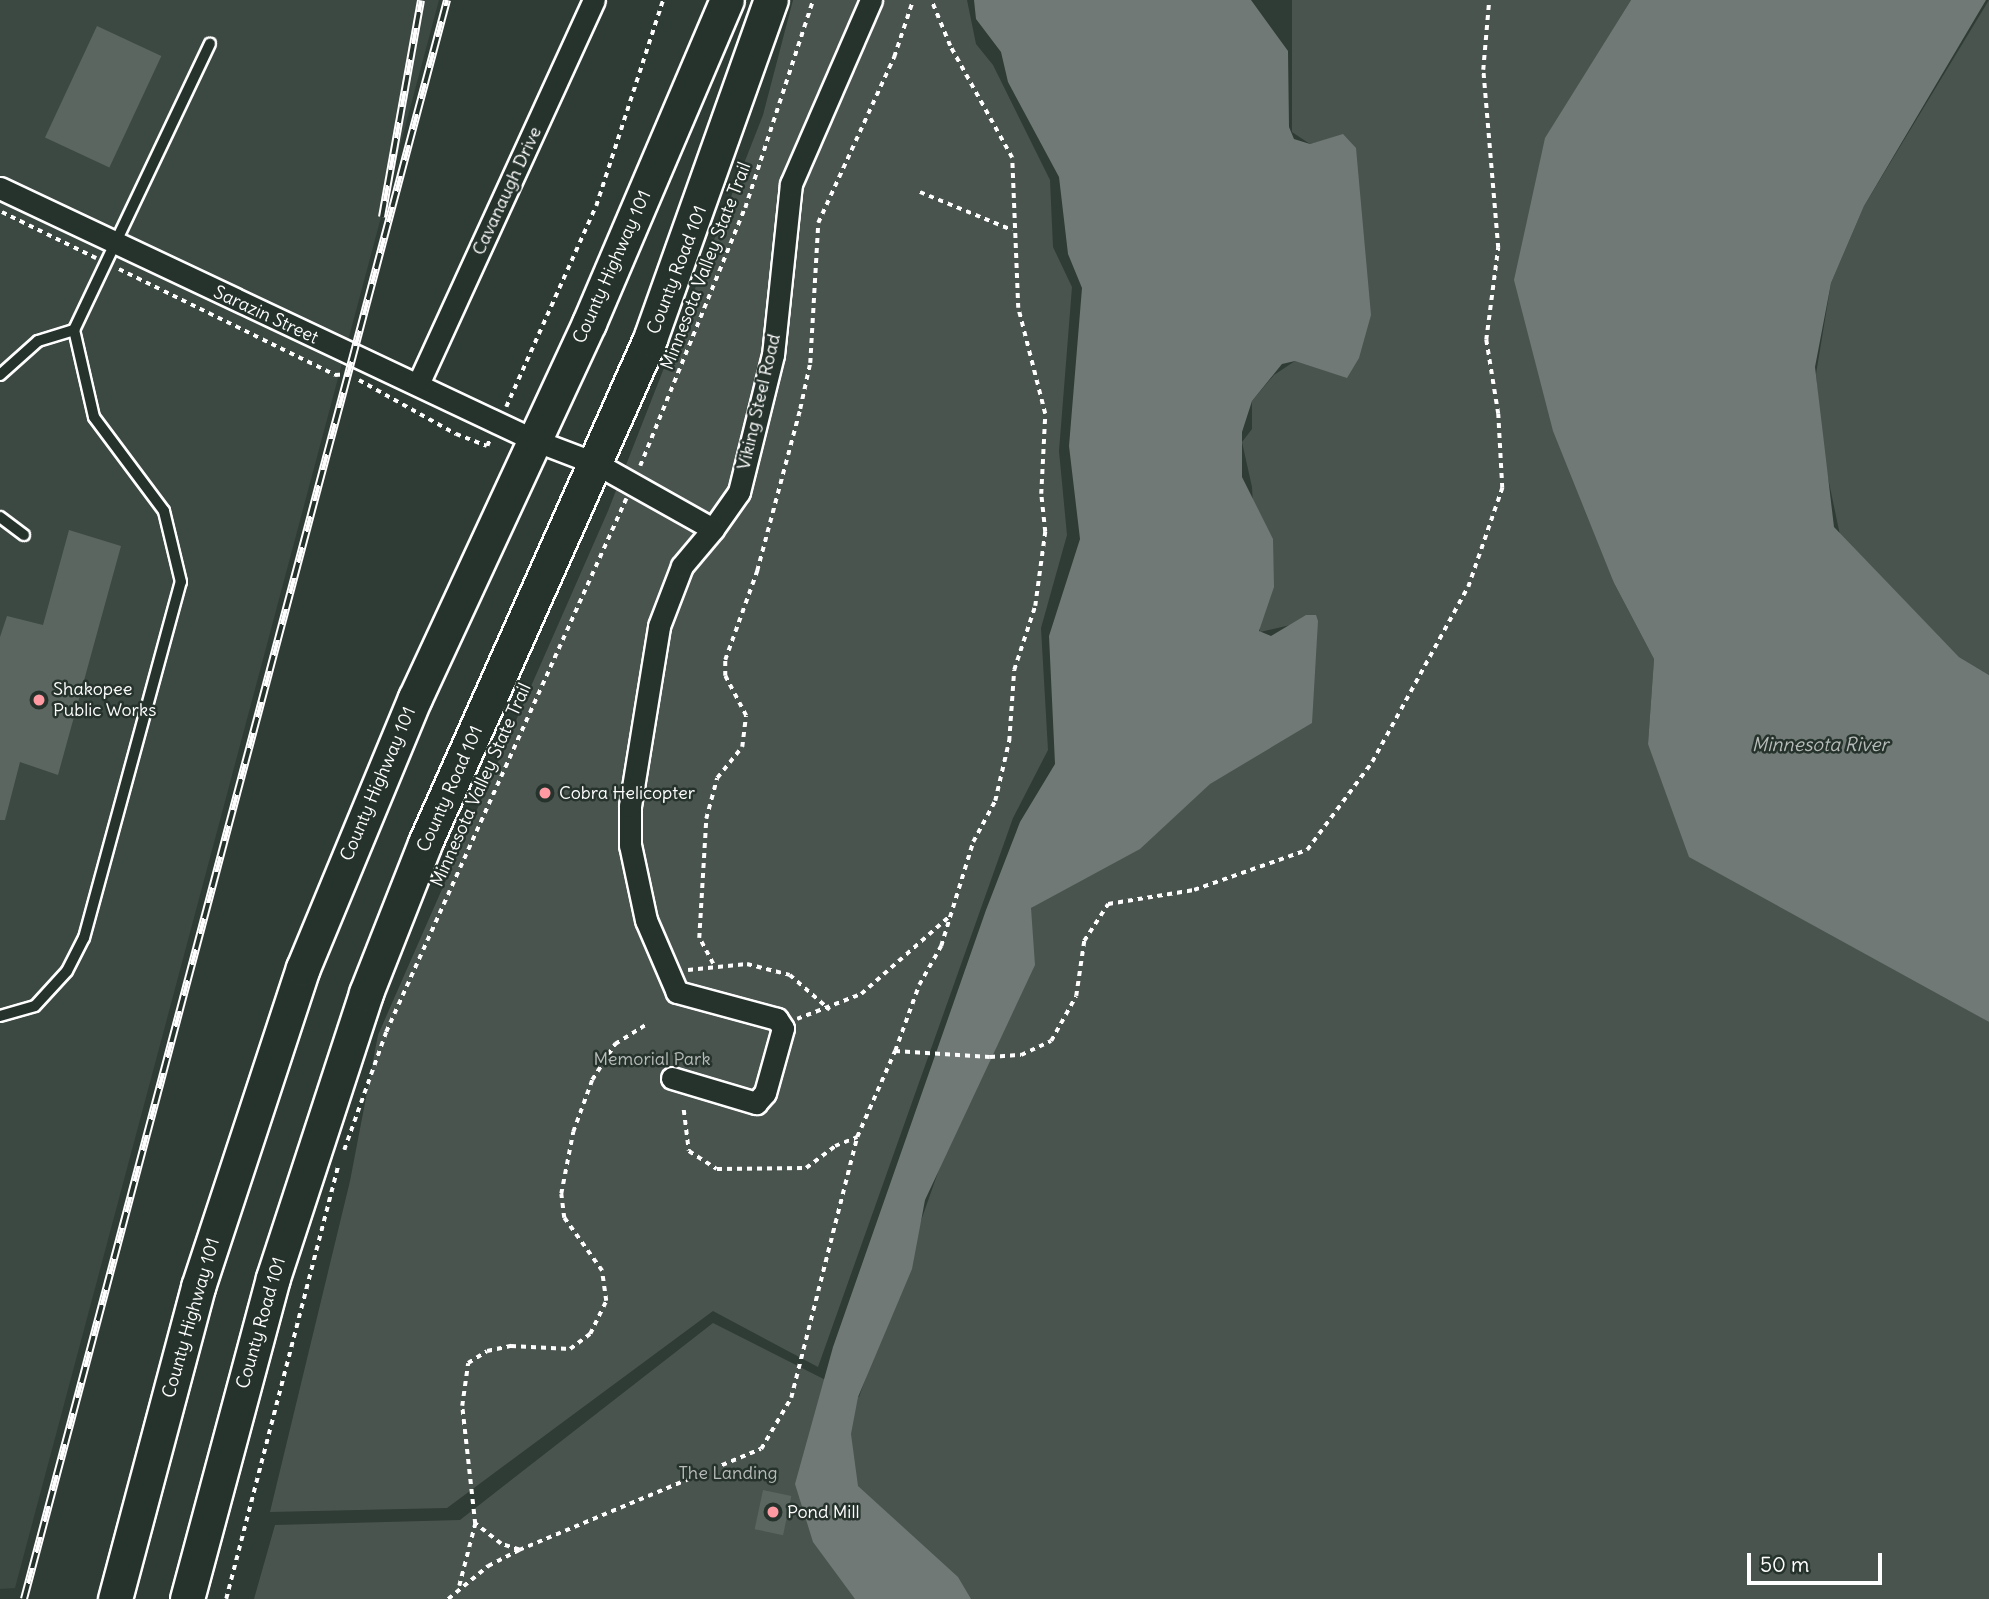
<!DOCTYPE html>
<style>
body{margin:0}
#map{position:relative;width:1989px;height:1599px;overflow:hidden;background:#2f3b35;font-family:Delius,sans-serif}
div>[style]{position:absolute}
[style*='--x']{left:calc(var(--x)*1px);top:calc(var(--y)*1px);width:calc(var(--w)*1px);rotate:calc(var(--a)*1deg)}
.built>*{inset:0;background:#3c4842}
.green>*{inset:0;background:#4a544f}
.water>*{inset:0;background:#707975}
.building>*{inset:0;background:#5b6661;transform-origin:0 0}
.path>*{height:3.5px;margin-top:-1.75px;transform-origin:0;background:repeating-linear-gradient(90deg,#fff 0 5px,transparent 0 10px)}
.roads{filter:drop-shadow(2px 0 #fff) drop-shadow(-2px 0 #fff) drop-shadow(0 2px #fff) drop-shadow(0 -2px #fff)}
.lane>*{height:10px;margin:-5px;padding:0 5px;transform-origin:5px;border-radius:5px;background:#26332d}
.street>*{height:21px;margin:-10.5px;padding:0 10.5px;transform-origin:10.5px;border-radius:10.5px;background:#26332d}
.primary>*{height:33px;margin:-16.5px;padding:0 16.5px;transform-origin:16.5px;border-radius:16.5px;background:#26332d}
.rail>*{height:8px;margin-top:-4px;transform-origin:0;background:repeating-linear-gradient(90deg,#26332d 0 16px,#fff 0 32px);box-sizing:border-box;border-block:2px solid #fff}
.dots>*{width:19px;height:19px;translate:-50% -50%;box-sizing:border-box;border:4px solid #26332d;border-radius:50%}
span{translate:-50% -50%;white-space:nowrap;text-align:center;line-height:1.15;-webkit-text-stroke:5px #26332d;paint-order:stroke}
.street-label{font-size:18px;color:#fff}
.poi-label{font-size:18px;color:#fff}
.left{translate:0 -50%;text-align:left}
.park-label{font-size:18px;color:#b7bbb9}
.water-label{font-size:19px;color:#b8bcba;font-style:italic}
.scale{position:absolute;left:1747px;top:1553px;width:135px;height:32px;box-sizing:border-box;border:4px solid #fff;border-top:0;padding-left:9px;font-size:21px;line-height:24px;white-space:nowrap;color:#fff;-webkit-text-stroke:5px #26332d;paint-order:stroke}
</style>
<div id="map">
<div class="built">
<i style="clip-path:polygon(0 0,439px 0,15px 1588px,0 1589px)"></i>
</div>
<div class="green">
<i style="clip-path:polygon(793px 0,967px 0,976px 44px,993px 65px,1050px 180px,1053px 247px,1072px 287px,1059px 451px,1067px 535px,1041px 628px,1048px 750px,1013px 818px,818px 1367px,713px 1311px,447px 1508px,270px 1512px,350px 1181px,378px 1035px,608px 511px,763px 115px)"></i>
<i style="clip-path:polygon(1292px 0,1631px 0,1550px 131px,1614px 583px,1654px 659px,1648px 744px,1921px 983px,1989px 1022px,1989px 1599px,254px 1599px,275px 1525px,460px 1520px,713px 1323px,859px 1397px,1031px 908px,1191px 800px,1299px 623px,1260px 632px,1252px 487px,1242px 442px,1252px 429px,1252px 401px,1274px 375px,1295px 361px,1329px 139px,1310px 144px,1292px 132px)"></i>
<i style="clip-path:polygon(1989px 0,1989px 675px,1959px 657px,1840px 535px,1823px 454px,1816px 374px,1831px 283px,1864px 206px)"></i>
</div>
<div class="water">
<i style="clip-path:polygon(974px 0,1251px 0,1288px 51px,1289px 127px,1294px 139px,1310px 144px,1343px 134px,1356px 148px,1371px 315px,1359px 358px,1347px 378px,1295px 361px,1282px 364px,1252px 401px,1242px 432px,1242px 477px,1273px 539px,1274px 587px,1259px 631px,1271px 636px,1306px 615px,1316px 615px,1318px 621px,1312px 723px,1210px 784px,1140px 849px,1031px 908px,1035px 965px,925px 1200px,912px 1269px,858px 1397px,851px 1434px,858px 1486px,958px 1577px,971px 1599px,855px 1599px,813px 1542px,795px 1484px,833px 1347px,986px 910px,1020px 822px,1055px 764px,1049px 636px,1080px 539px,1069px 446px,1082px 288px,1068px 254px,1059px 177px,1008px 82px,1001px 52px,976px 19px)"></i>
<i style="clip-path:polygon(1631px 0,1986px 0,1864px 206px,1831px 283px,1815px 367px,1834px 527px,1959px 657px,1989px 675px,1989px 1022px,1689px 857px,1648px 744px,1654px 659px,1614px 583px,1553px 431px,1514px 280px,1545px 138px)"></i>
</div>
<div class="building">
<i style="left:97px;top:26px;width:71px;height:123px;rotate:25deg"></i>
<i style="clip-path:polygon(69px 530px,121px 546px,58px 775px,20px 762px,5px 820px,0 820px,0 637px,7px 616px,43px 625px)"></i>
<i style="left:763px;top:1490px;width:29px;height:40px;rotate:12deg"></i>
</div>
<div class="path">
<i style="--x:920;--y:192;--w:100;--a:22.4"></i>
<i style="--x:2;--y:212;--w:105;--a:26.1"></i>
<i style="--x:119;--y:269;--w:241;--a:26.1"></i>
<i style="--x:335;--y:375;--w:14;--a:-4"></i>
<i style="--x:359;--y:380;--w:111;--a:29.1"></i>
<i style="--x:456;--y:434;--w:33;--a:21"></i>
<i style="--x:487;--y:446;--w:8;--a:-67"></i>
<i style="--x:506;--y:407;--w:220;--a:-65.9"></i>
<i style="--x:596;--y:206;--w:217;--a:-72"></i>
<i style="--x:640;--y:466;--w:279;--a:-67.9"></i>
<i style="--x:745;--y:208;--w:219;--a:-71.9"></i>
<i style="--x:713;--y:964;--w:30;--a:-118"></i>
<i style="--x:699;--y:938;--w:119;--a:-86.6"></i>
<i style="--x:706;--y:819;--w:42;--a:-75"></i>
<i style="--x:717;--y:778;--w:40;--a:-51"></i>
<i style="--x:742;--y:747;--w:31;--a:-83"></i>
<i style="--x:746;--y:716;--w:45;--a:-117.7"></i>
<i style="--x:725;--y:676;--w:16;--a:-90"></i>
<i style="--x:725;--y:660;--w:95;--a:-70.2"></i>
<i style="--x:757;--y:571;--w:168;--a:-75.1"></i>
<i style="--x:800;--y:409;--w:47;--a:-77.7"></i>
<i style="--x:810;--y:363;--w:140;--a:-86.7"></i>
<i style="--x:818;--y:223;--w:183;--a:-65.4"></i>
<i style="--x:894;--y:57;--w:60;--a:-71.6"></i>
<i style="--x:688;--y:970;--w:59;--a:-5.8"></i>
<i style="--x:747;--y:964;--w:44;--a:14.3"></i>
<i style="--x:790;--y:975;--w:53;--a:41.2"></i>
<i style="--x:797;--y:1019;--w:69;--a:-21.3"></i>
<i style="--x:861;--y:994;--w:120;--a:-41.3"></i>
<i style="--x:895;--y:1051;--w:70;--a:-70"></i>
<i style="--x:919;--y:985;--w:45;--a:-60.6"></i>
<i style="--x:941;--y:946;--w:109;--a:-72.9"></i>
<i style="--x:973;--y:842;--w:47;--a:-61.8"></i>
<i style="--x:995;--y:801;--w:62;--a:-76.9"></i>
<i style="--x:1009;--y:741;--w:71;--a:-86"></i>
<i style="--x:1014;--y:670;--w:67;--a:-71.8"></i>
<i style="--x:1035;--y:606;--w:75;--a:-82.3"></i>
<i style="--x:1045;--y:532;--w:38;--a:-96"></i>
<i style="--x:1041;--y:494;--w:80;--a:-87.1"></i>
<i style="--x:1045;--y:414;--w:109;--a:-104.3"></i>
<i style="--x:1018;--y:308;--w:150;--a:-92.3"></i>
<i style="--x:1012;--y:158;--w:128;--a:-119"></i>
<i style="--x:950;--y:46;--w:50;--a:-112.4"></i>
<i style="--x:684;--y:1110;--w:41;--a:83"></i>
<i style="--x:689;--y:1151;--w:33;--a:33"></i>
<i style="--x:717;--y:1169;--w:89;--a:-0.6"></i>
<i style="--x:806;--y:1168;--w:36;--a:-37"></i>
<i style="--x:835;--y:1146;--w:24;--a:-22"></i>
<i style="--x:344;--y:1150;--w:125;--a:-70.4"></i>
<i style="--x:386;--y:1032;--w:585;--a:-65.76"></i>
<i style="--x:519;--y:1550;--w:19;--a:-162"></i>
<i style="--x:501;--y:1544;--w:33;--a:-142"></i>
<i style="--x:475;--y:1524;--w:119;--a:-96.3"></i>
<i style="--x:462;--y:1406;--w:43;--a:-82.1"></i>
<i style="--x:468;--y:1363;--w:22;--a:-32"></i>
<i style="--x:487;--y:1351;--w:25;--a:-12"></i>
<i style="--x:511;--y:1346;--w:59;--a:2.9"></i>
<i style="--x:570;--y:1349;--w:25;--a:-37"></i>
<i style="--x:590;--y:1334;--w:37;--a:-64"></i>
<i style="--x:606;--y:1301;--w:30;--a:-98"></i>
<i style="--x:602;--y:1271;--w:65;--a:-125.6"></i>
<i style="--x:564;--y:1218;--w:24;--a:-97"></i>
<i style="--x:561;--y:1194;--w:63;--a:-79"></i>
<i style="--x:573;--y:1132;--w:55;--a:-69.9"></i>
<i style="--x:592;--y:1080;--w:43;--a:-57.4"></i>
<i style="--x:615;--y:1044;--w:36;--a:-32"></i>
<i style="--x:459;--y:1586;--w:64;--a:-75.5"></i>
<i style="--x:226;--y:1599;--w:446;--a:-75.5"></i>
<i style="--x:448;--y:1599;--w:52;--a:-39.5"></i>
<i style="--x:488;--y:1566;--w:35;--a:-27"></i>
<i style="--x:519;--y:1550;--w:262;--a:-22.7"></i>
<i style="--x:761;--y:1449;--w:59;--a:-59.5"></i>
<i style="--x:791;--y:1398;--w:269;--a:-75.8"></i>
<i style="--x:857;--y:1137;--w:94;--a:-66.2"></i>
<i style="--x:895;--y:1051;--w:95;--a:3.6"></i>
<i style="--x:990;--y:1057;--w:31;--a:-4"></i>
<i style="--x:1021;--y:1055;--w:33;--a:-25"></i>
<i style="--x:1051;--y:1041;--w:51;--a:-60.9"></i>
<i style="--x:1076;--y:996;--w:56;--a:-81.7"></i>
<i style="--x:1084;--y:941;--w:44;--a:-57"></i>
<i style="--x:1108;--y:904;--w:87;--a:-9.2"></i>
<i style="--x:1194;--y:890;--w:120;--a:-19.5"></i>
<i style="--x:1307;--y:850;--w:109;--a:-53.5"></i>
<i style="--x:1372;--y:762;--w:200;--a:-61.3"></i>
<i style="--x:1468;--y:587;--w:105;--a:-71"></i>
<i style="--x:1502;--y:488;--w:74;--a:-93.1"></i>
<i style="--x:1498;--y:414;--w:75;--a:-99.2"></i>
<i style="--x:1486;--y:340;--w:93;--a:-82.6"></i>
<i style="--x:1498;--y:248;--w:179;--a:-94.8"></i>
<i style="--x:1483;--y:70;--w:70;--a:-85.1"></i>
</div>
<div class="roads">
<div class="lane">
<i style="--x:0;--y:375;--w:51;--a:-41.8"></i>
<i style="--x:38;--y:341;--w:38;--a:-17"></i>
<i style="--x:74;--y:330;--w:317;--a:-64.6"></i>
<i style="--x:0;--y:517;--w:30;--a:37"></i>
<i style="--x:0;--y:1016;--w:36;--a:-16"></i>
<i style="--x:35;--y:1006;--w:47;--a:-47.6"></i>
<i style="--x:67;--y:971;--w:37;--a:-63"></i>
<i style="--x:84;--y:938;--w:369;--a:-74.8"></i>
<i style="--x:181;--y:582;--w:73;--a:-103.5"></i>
<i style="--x:164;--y:511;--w:117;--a:-126.7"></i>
<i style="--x:94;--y:417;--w:89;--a:-102.9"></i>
</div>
<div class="street">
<i style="--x:0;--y:188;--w:590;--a:25.26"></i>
<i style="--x:534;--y:440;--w:67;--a:20.9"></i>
<i style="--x:597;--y:464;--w:133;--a:29.3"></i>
<i style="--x:713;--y:529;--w:45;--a:-54.9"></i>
<i style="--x:739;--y:492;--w:141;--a:-76.1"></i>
<i style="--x:773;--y:355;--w:172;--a:-84"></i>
<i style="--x:791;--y:184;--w:201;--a:-66.5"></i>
<i style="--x:419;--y:382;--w:420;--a:-65.4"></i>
<i style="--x:672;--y:1078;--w:88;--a:16.6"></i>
<i style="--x:756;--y:1103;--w:13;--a:-48"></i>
<i style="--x:765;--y:1093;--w:67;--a:-74.5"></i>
<i style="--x:783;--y:1028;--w:11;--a:-124"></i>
<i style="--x:777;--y:1019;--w:104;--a:-164.9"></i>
<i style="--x:677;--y:992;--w:78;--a:-113.3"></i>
<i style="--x:646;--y:920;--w:77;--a:-102"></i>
<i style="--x:630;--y:845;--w:39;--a:-90"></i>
<i style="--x:630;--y:806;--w:182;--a:-80.8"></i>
<i style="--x:659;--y:626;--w:64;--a:-69"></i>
<i style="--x:682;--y:566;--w:48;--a:-50"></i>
</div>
<div class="primary">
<i style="--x:115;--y:1599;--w:323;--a:-75.1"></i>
<i style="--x:198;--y:1287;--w:336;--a:-71.8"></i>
<i style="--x:303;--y:968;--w:292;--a:-67.5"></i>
<i style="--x:415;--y:698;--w:413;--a:-65.1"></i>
<i style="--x:589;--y:323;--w:351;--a:-66.9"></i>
<i style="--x:187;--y:1599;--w:332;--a:-75"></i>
<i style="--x:273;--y:1278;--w:300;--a:-71.9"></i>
<i style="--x:366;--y:993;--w:161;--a:-68.5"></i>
<i style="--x:425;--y:843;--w:552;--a:-65.94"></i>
<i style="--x:650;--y:339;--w:360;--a:-70.4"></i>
</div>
</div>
<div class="rail">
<i style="--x:382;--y:217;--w:220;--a:-79.8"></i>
<i style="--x:24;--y:1599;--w:1654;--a:-75.18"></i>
</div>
<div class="dots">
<i style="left:39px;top:700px;background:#ff9aa2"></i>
<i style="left:545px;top:793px;background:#ff9aa2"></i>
<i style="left:773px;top:1512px;background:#ff9aa2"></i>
</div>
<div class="street-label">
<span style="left:507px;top:191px;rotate:-65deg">Cavanaugh Drive</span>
<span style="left:706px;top:266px;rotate:-69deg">Minnesota Valley State Trail</span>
<span style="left:612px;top:267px;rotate:-66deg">County Highway 101</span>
<span style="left:677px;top:270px;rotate:-69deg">County Road 101</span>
<span style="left:266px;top:315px;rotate:25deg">Sarazin Street</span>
<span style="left:759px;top:402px;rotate:-77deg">Viking Steel Road</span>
<span style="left:378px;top:784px;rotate:-67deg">County Highway 101</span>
<span style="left:481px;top:785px;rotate:-66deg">Minnesota Valley State Trail</span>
<span style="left:450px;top:789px;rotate:-66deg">County Road 101</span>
<span style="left:191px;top:1318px;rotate:-74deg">County Highway 101</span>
<span style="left:261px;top:1323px;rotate:-74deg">County Road 101</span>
</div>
<div class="poi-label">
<span class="left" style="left:53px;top:700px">Shakopee<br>Public Works</span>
<span class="left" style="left:559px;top:793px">Cobra Helicopter</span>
<span class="left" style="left:787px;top:1512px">Pond Mill</span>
</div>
<div class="park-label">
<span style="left:652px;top:1059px">Memorial Park</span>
<span style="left:728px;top:1473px">The Landing</span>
</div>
<div class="water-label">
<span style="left:1820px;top:745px">Minnesota River</span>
</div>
<div class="scale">50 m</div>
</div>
